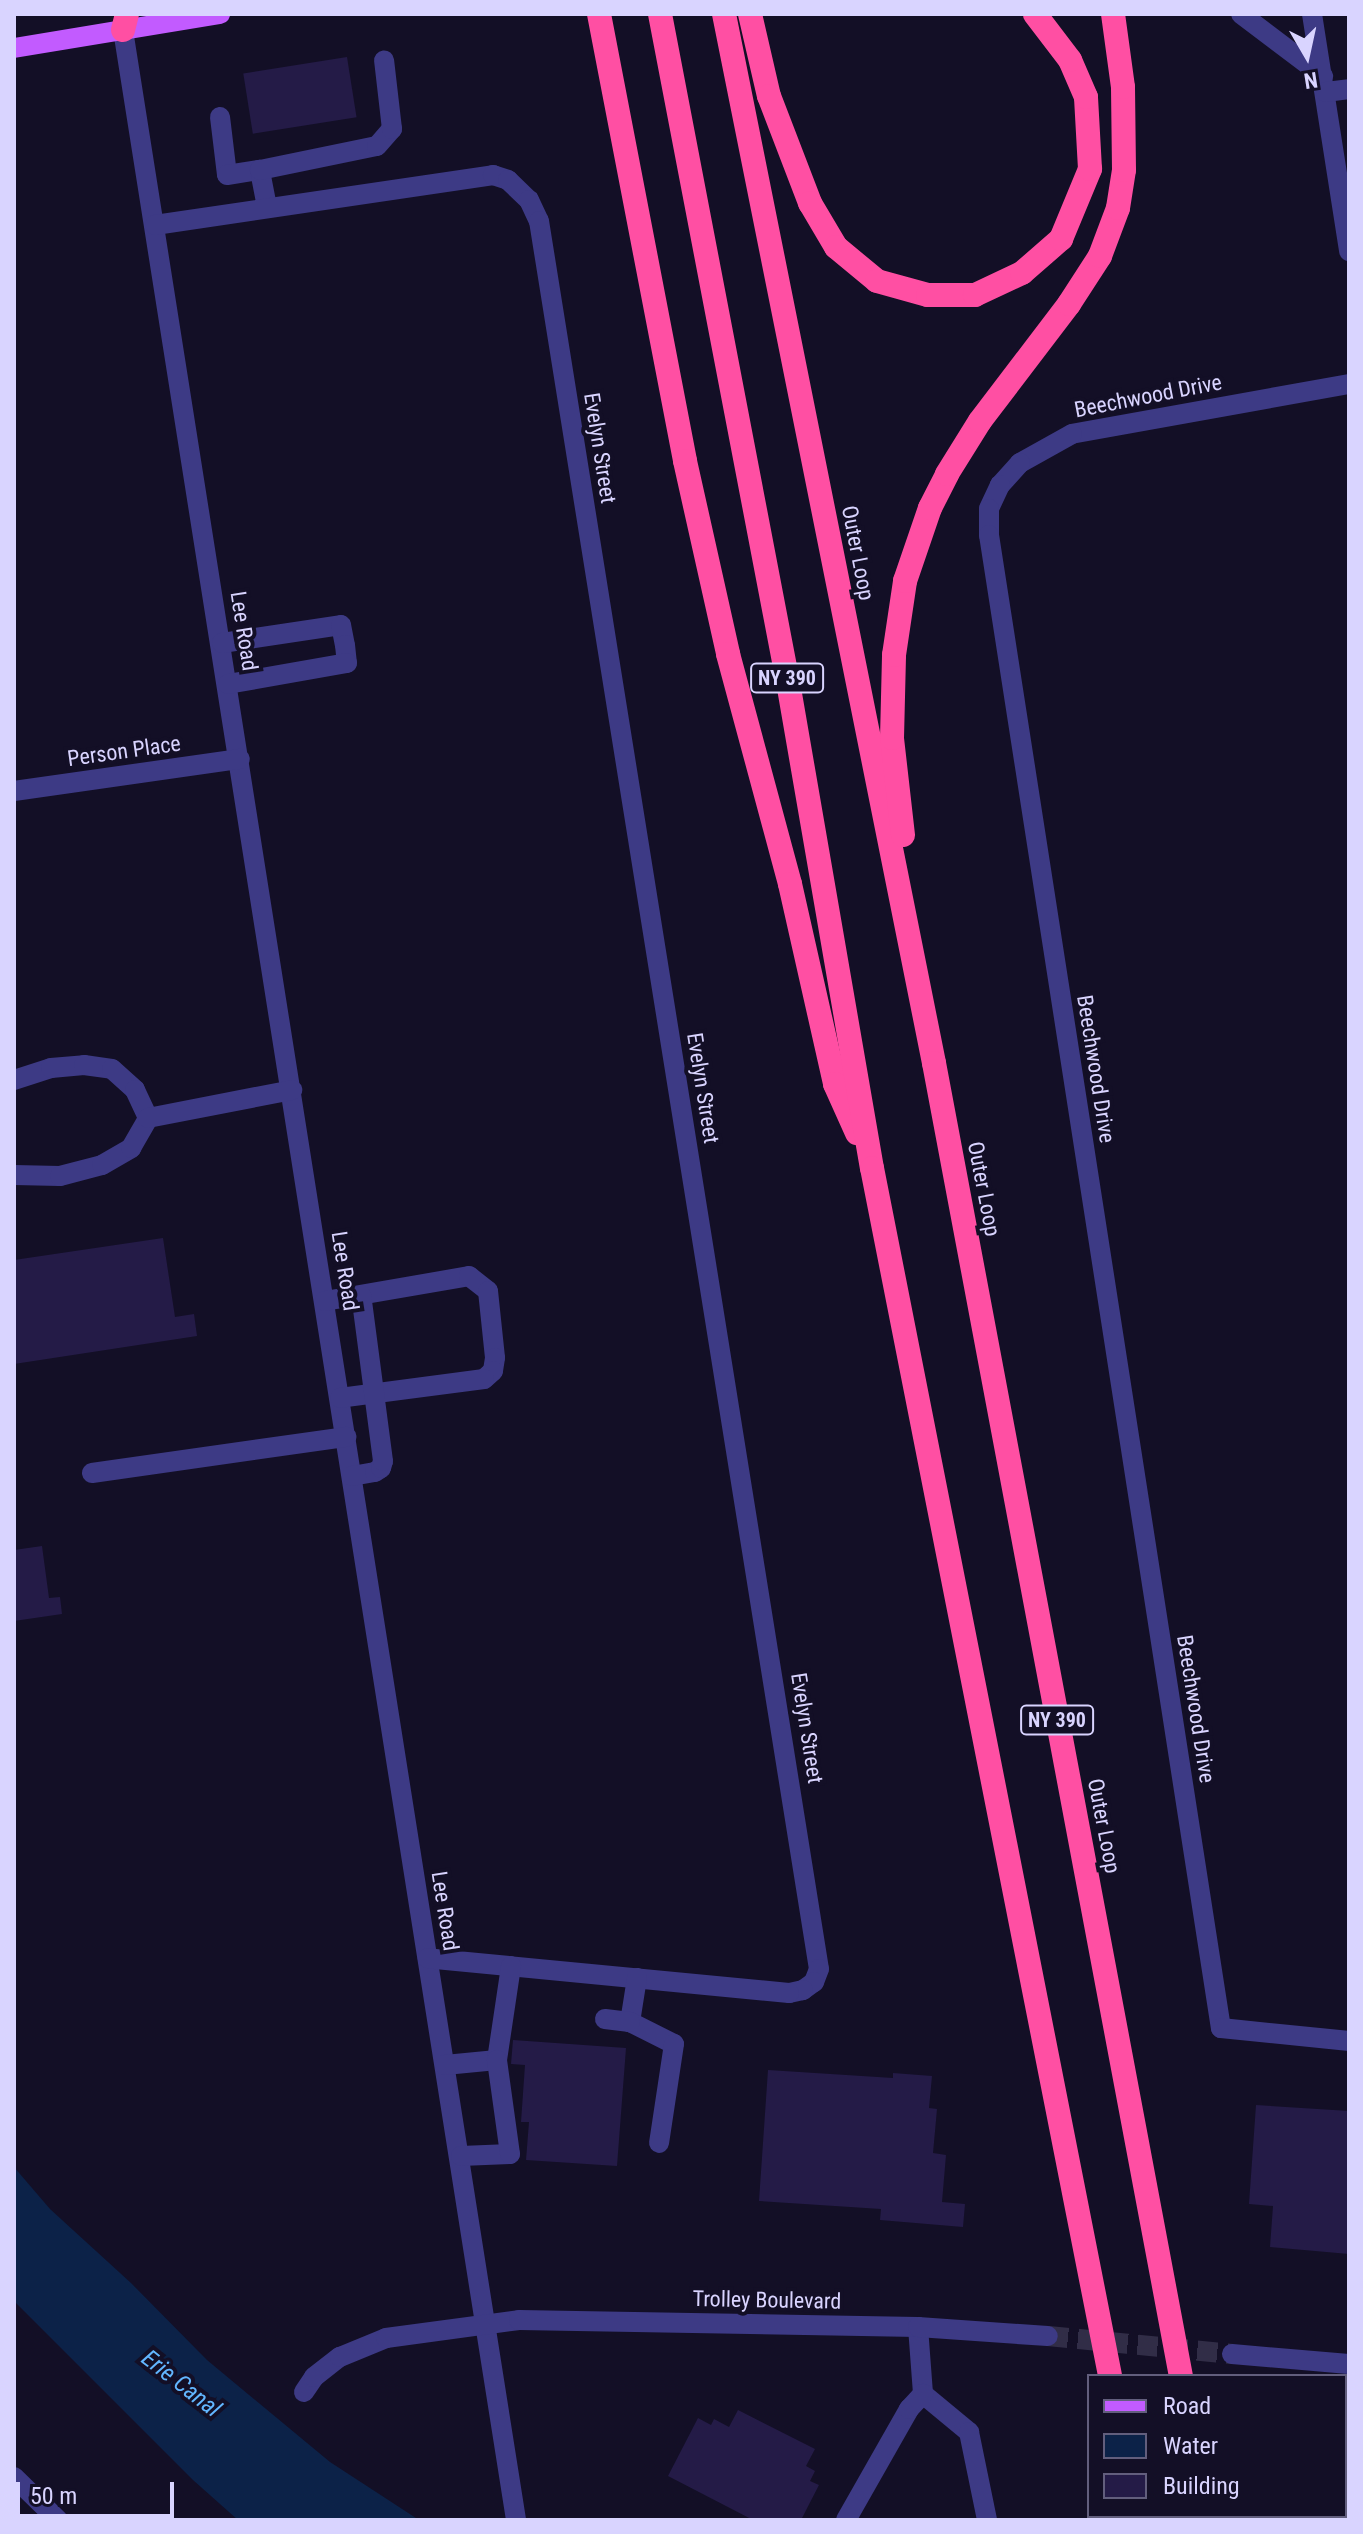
<!DOCTYPE html>
<style>
body{margin:0}
#map{position:relative;width:1363px;height:2534px;overflow:hidden;background:#130f26;font-family:"Roboto Condensed",sans-serif}
div>[style]{position:absolute}
[style*='--x']{left:calc(var(--x)*1px);top:calc(var(--y)*1px);width:calc(var(--w)*1px);rotate:calc(var(--a)*1deg)}
.water>*{inset:0;background:#0c2248}
.building>*{inset:0;background:#241b47;transform-origin:0 0}
.minor-tunnel>*{height:20px;margin-top:-10px;transform-origin:0;background:repeating-linear-gradient(90deg,#312d47 0 20px,transparent 0 30px)}
.minor>*{height:20px;margin:-10px;padding:0 10px;transform-origin:10px;border-radius:10px;background:#3d3a85}
.major>*{height:20px;margin:-10px;padding:0 10px;transform-origin:10px;border-radius:10px;background:#c25bff}
.highway>*{height:24px;margin:-12px;padding:0 12px;transform-origin:12px;border-radius:12px;background:#ff4fa3}
span{translate:-50% -50%;white-space:nowrap;text-align:center;line-height:1.15;-webkit-text-stroke:8px #130f26;paint-order:stroke}
.shield-label span{padding:2px 6px;background:#130f26;border:2px solid;border-radius:6px;-webkit-text-stroke-width:0}
.shield-label{font-size:20px;color:#d9d4ff;font-weight:700}
.street-label{font-size:22px;color:#d9d4ff}
.water-label{font-size:24px;color:#62b6ff;font-style:italic}
.frame{position:absolute;inset:0;border:16px solid #d9d4ff;pointer-events:none}
.legend{position:absolute;left:1087px;top:2374px;width:260px;height:144px;box-sizing:border-box;background:#130f26;border:2px solid #625e7d;margin:0;padding:10px 14px;list-style:none;font-size:24px;color:#d9d4ff}
.legend li{display:flex;align-items:center;gap:16px;height:40px}
.legend b{width:40px;border:2px solid #625e7d}
.north{position:absolute;left:1267px;top:16px;width:80px;height:80px;-webkit-text-stroke:6px #130f26;paint-order:stroke;rotate:171deg;font-size:22px;font-weight:700;line-height:32px;text-align:center;color:#d9d4ff}
.north::after{content:'';display:block;margin:auto;width:28px;height:36px;background:#d9d4ff;clip-path:polygon(50% 0,100% 100%,50% 72%,0 100%)}
.scale{position:absolute;left:16px;top:2482px;width:158px;height:36px;box-sizing:border-box;border:4px solid #d9d4ff;border-top:0;padding-left:10px;font-size:24px;line-height:28px;white-space:nowrap;color:#d9d4ff;-webkit-text-stroke:6px #130f26;paint-order:stroke}
</style>
<div id="map">
<div class="water">
<i style="clip-path:polygon(14px 2167px,50px 2209px,131px 2283px,207px 2360px,330px 2462px,419px 2520px,238px 2520px,193px 2480px,14px 2301px)"></i>
</div>
<div class="building">
<i style="left:347px;top:57px;width:61px;height:105px;rotate:81deg"></i>
<i style="clip-path:polygon(163px 1238px,175px 1317px,194px 1314px,197px 1336px,14px 1364px,14px 1260px)"></i>
<i style="clip-path:polygon(42px 1546px,49px 1598px,60px 1597px,62px 1614px,14px 1621px,14px 1550px)"></i>
<i style="clip-path:polygon(513px 2040px,626px 2048px,617px 2166px,526px 2160px,529px 2122px,521px 2122px,525px 2065px,511px 2064px)"></i>
<i style="clip-path:polygon(768px 2070px,893px 2078px,893px 2073px,932px 2076px,929px 2108px,937px 2109px,933px 2153px,946px 2155px,942px 2202px,965px 2204px,963px 2227px,880px 2220px,881px 2209px,759px 2201px)"></i>
<i style="clip-path:polygon(1256px 2105px,1349px 2111px,1349px 2254px,1270px 2247px,1273px 2206px,1249px 2204px)"></i>
<i style="clip-path:polygon(738px 2410px,815px 2449px,806px 2466px,815px 2471px,810px 2481px,819px 2485px,801px 2520px,753px 2520px,668px 2476px,698px 2418px,711px 2425px,714px 2419px,729px 2427px)"></i>
</div>
<div class="minor-tunnel">
<i style="--x:1048;--y:2336;--w:185;--a:5.6"></i>
</div>
<div class="minor">
<i style="--x:1241;--y:14;--w:103;--a:37.1"></i>
<i style="--x:1312;--y:14;--w:240;--a:81.1"></i>
<i style="--x:123;--y:30;--w:2521;--a:81.03"></i>
<i style="--x:1326;--y:92;--w:23;--a:-7"></i>
<i style="--x:220;--y:117;--w:58;--a:83.1"></i>
<i style="--x:227;--y:175;--w:33;--a:-9"></i>
<i style="--x:267;--y:207;--w:38;--a:-101"></i>
<i style="--x:260;--y:170;--w:119;--a:-11.6"></i>
<i style="--x:377;--y:146;--w:23;--a:-49"></i>
<i style="--x:392;--y:129;--w:69;--a:-96.6"></i>
<i style="--x:155;--y:225;--w:342;--a:-8.4"></i>
<i style="--x:493;--y:175;--w:16;--a:18"></i>
<i style="--x:508;--y:180;--w:29;--a:44"></i>
<i style="--x:529;--y:200;--w:23;--a:65"></i>
<i style="--x:539;--y:221;--w:1770;--a:80.9"></i>
<i style="--x:819;--y:1969;--w:14;--a:111"></i>
<i style="--x:814;--y:1982;--w:14;--a:144"></i>
<i style="--x:803;--y:1990;--w:14;--a:168"></i>
<i style="--x:789;--y:1993;--w:363;--a:-174.5"></i>
<i style="--x:1349;--y:384;--w:281;--a:169.8"></i>
<i style="--x:1072;--y:434;--w:60;--a:150.9"></i>
<i style="--x:1020;--y:463;--w:30;--a:132"></i>
<i style="--x:1000;--y:485;--w:26;--a:115"></i>
<i style="--x:989;--y:509;--w:26;--a:90"></i>
<i style="--x:989;--y:535;--w:1511;--a:81.17"></i>
<i style="--x:1221;--y:2028;--w:129;--a:5.8"></i>
<i style="--x:222;--y:643;--w:120;--a:-8.6"></i>
<i style="--x:341;--y:625;--w:20;--a:79"></i>
<i style="--x:345;--y:645;--w:18;--a:84"></i>
<i style="--x:347;--y:663;--w:121;--a:170"></i>
<i style="--x:14;--y:791;--w:228;--a:-8.1"></i>
<i style="--x:14;--y:1080;--w:39;--a:-18"></i>
<i style="--x:51;--y:1068;--w:33;--a:-5"></i>
<i style="--x:84;--y:1065;--w:28;--a:8"></i>
<i style="--x:112;--y:1069;--w:31;--a:42"></i>
<i style="--x:135;--y:1090;--w:31;--a:65"></i>
<i style="--x:14;--y:1175;--w:46;--a:1.2"></i>
<i style="--x:60;--y:1176;--w:43;--a:-14.7"></i>
<i style="--x:102;--y:1165;--w:34;--a:-30"></i>
<i style="--x:131;--y:1148;--w:34;--a:-60"></i>
<i style="--x:148;--y:1118;--w:147;--a:-11"></i>
<i style="--x:325;--y:1301;--w:146;--a:-9.8"></i>
<i style="--x:469;--y:1276;--w:24;--a:38"></i>
<i style="--x:488;--y:1291;--w:67;--a:84"></i>
<i style="--x:495;--y:1358;--w:13;--a:99"></i>
<i style="--x:493;--y:1371;--w:12;--a:138"></i>
<i style="--x:484;--y:1379;--w:145;--a:172.5"></i>
<i style="--x:92;--y:1473;--w:257;--a:-8.1"></i>
<i style="--x:352;--y:1476;--w:23;--a:-10"></i>
<i style="--x:375;--y:1472;--w:7;--a:-34"></i>
<i style="--x:381;--y:1468;--w:7;--a:-74"></i>
<i style="--x:383;--y:1461;--w:167;--a:-97.5"></i>
<i style="--x:637;--y:1978;--w:45;--a:99"></i>
<i style="--x:630;--y:2022;--w:49;--a:26.6"></i>
<i style="--x:674;--y:2044;--w:100;--a:98.6"></i>
<i style="--x:605;--y:2019;--w:25;--a:7"></i>
<i style="--x:445;--y:2065;--w:52;--a:-5.5"></i>
<i style="--x:497;--y:2060;--w:95;--a:-81.5"></i>
<i style="--x:461;--y:2156;--w:49;--a:-2.3"></i>
<i style="--x:510;--y:2154;--w:95;--a:-97.9"></i>
<i style="--x:918;--y:2327;--w:67;--a:85.7"></i>
<i style="--x:923;--y:2394;--w:60;--a:39.6"></i>
<i style="--x:969;--y:2432;--w:90;--a:78.4"></i>
<i style="--x:1232;--y:2354;--w:117;--a:4.9"></i>
<i style="--x:304;--y:2392;--w:18;--a:-56"></i>
<i style="--x:314;--y:2377;--w:33;--a:-38"></i>
<i style="--x:340;--y:2357;--w:50;--a:-22.4"></i>
<i style="--x:386;--y:2338;--w:134;--a:-7.7"></i>
<i style="--x:519;--y:2320;--w:399;--a:1"></i>
<i style="--x:918;--y:2327;--w:130;--a:4"></i>
<i style="--x:14;--y:2477;--w:62;--a:44.3"></i>
<i style="--x:846;--y:2520;--w:128;--a:-60.4"></i>
<i style="--x:909;--y:2409;--w:21;--a:-47"></i>
</div>
<div class="major">
<i style="--x:14;--y:48;--w:209;--a:-9.4"></i>
</div>
<div class="highway">
<i style="--x:599;--y:14;--w:455;--a:79.1"></i>
<i style="--x:685;--y:461;--w:198;--a:77.4"></i>
<i style="--x:728;--y:654;--w:238;--a:74.9"></i>
<i style="--x:790;--y:884;--w:205;--a:77.3"></i>
<i style="--x:835;--y:1084;--w:54;--a:65.8"></i>
<i style="--x:660;--y:14;--w:686;--a:79.16"></i>
<i style="--x:789;--y:688;--w:487;--a:80.2"></i>
<i style="--x:872;--y:1168;--w:1231;--a:78.85"></i>
<i style="--x:724;--y:14;--w:1070;--a:78.68"></i>
<i style="--x:934;--y:1063;--w:1336;--a:79.35"></i>
<i style="--x:750;--y:14;--w:84;--a:77"></i>
<i style="--x:769;--y:96;--w:115;--a:69"></i>
<i style="--x:810;--y:203;--w:51;--a:59.4"></i>
<i style="--x:836;--y:247;--w:53;--a:39.7"></i>
<i style="--x:877;--y:281;--w:53;--a:15.4"></i>
<i style="--x:928;--y:295;--w:47;--a:0"></i>
<i style="--x:975;--y:295;--w:52;--a:-25.1"></i>
<i style="--x:1022;--y:273;--w:52;--a:-41.1"></i>
<i style="--x:1061;--y:239;--w:76;--a:-67.5"></i>
<i style="--x:1090;--y:169;--w:72;--a:-93.2"></i>
<i style="--x:1086;--y:97;--w:40;--a:-113.4"></i>
<i style="--x:1070;--y:60;--w:58;--a:-127.3"></i>
<i style="--x:123;--y:30;--w:16;--a:-76"></i>
<i style="--x:903;--y:835;--w:98;--a:-96.5"></i>
<i style="--x:892;--y:738;--w:83;--a:-88.6"></i>
<i style="--x:894;--y:655;--w:75;--a:-81.5"></i>
<i style="--x:905;--y:581;--w:77;--a:-71.1"></i>
<i style="--x:930;--y:508;--w:38;--a:-63"></i>
<i style="--x:947;--y:474;--w:62;--a:-58.1"></i>
<i style="--x:980;--y:421;--w:147;--a:-52.7"></i>
<i style="--x:1069;--y:304;--w:57;--a:-57.1"></i>
<i style="--x:1100;--y:256;--w:51;--a:-69.4"></i>
<i style="--x:1118;--y:208;--w:38;--a:-81"></i>
<i style="--x:1124;--y:170;--w:83;--a:-90.7"></i>
<i style="--x:1123;--y:87;--w:74;--a:-97.8"></i>
<i style="--x:1137;--y:2516;--w:4;--a:76"></i>
<i style="--x:1208;--y:2516;--w:4;--a:90"></i>
</div>
<div class="shield-label">
<span style="left:787px;top:678px">NY 390</span>
<span style="left:1057px;top:1720px">NY 390</span>
</div>
<div class="street-label">
<span style="left:1148px;top:396px;rotate:-11deg">Beechwood Drive</span>
<span style="left:600px;top:448px;rotate:81deg">Evelyn Street</span>
<span style="left:858px;top:553px;rotate:79deg">Outer Loop</span>
<span style="left:244px;top:631px;rotate:81deg">Lee Road</span>
<span style="left:124px;top:751px;rotate:-8deg">Person Place</span>
<span style="left:1096px;top:1069px;rotate:81deg">Beechwood Drive</span>
<span style="left:703px;top:1088px;rotate:81deg">Evelyn Street</span>
<span style="left:984px;top:1189px;rotate:79deg">Outer Loop</span>
<span style="left:345px;top:1271px;rotate:81deg">Lee Road</span>
<span style="left:1196px;top:1709px;rotate:81deg">Beechwood Drive</span>
<span style="left:807px;top:1728px;rotate:81deg">Evelyn Street</span>
<span style="left:1104px;top:1826px;rotate:79deg">Outer Loop</span>
<span style="left:445px;top:1911px;rotate:81deg">Lee Road</span>
<span style="left:767px;top:2300px;rotate:1deg">Trolley Boulevard</span>
</div>
<div class="water-label">
<span style="left:181px;top:2384px;rotate:38deg">Erie Canal</span>
</div>
<div class="frame"></div>
<ul class="legend">
<li><b style="height:10px;background:#c25bff"></b>Road</li>
<li><b style="height:22px;background:#0c2248"></b>Water</li>
<li><b style="height:22px;background:#241b47"></b>Building</li>
</ul>
<div class="north">N</div>
<div class="scale">50 m</div>
</div>
